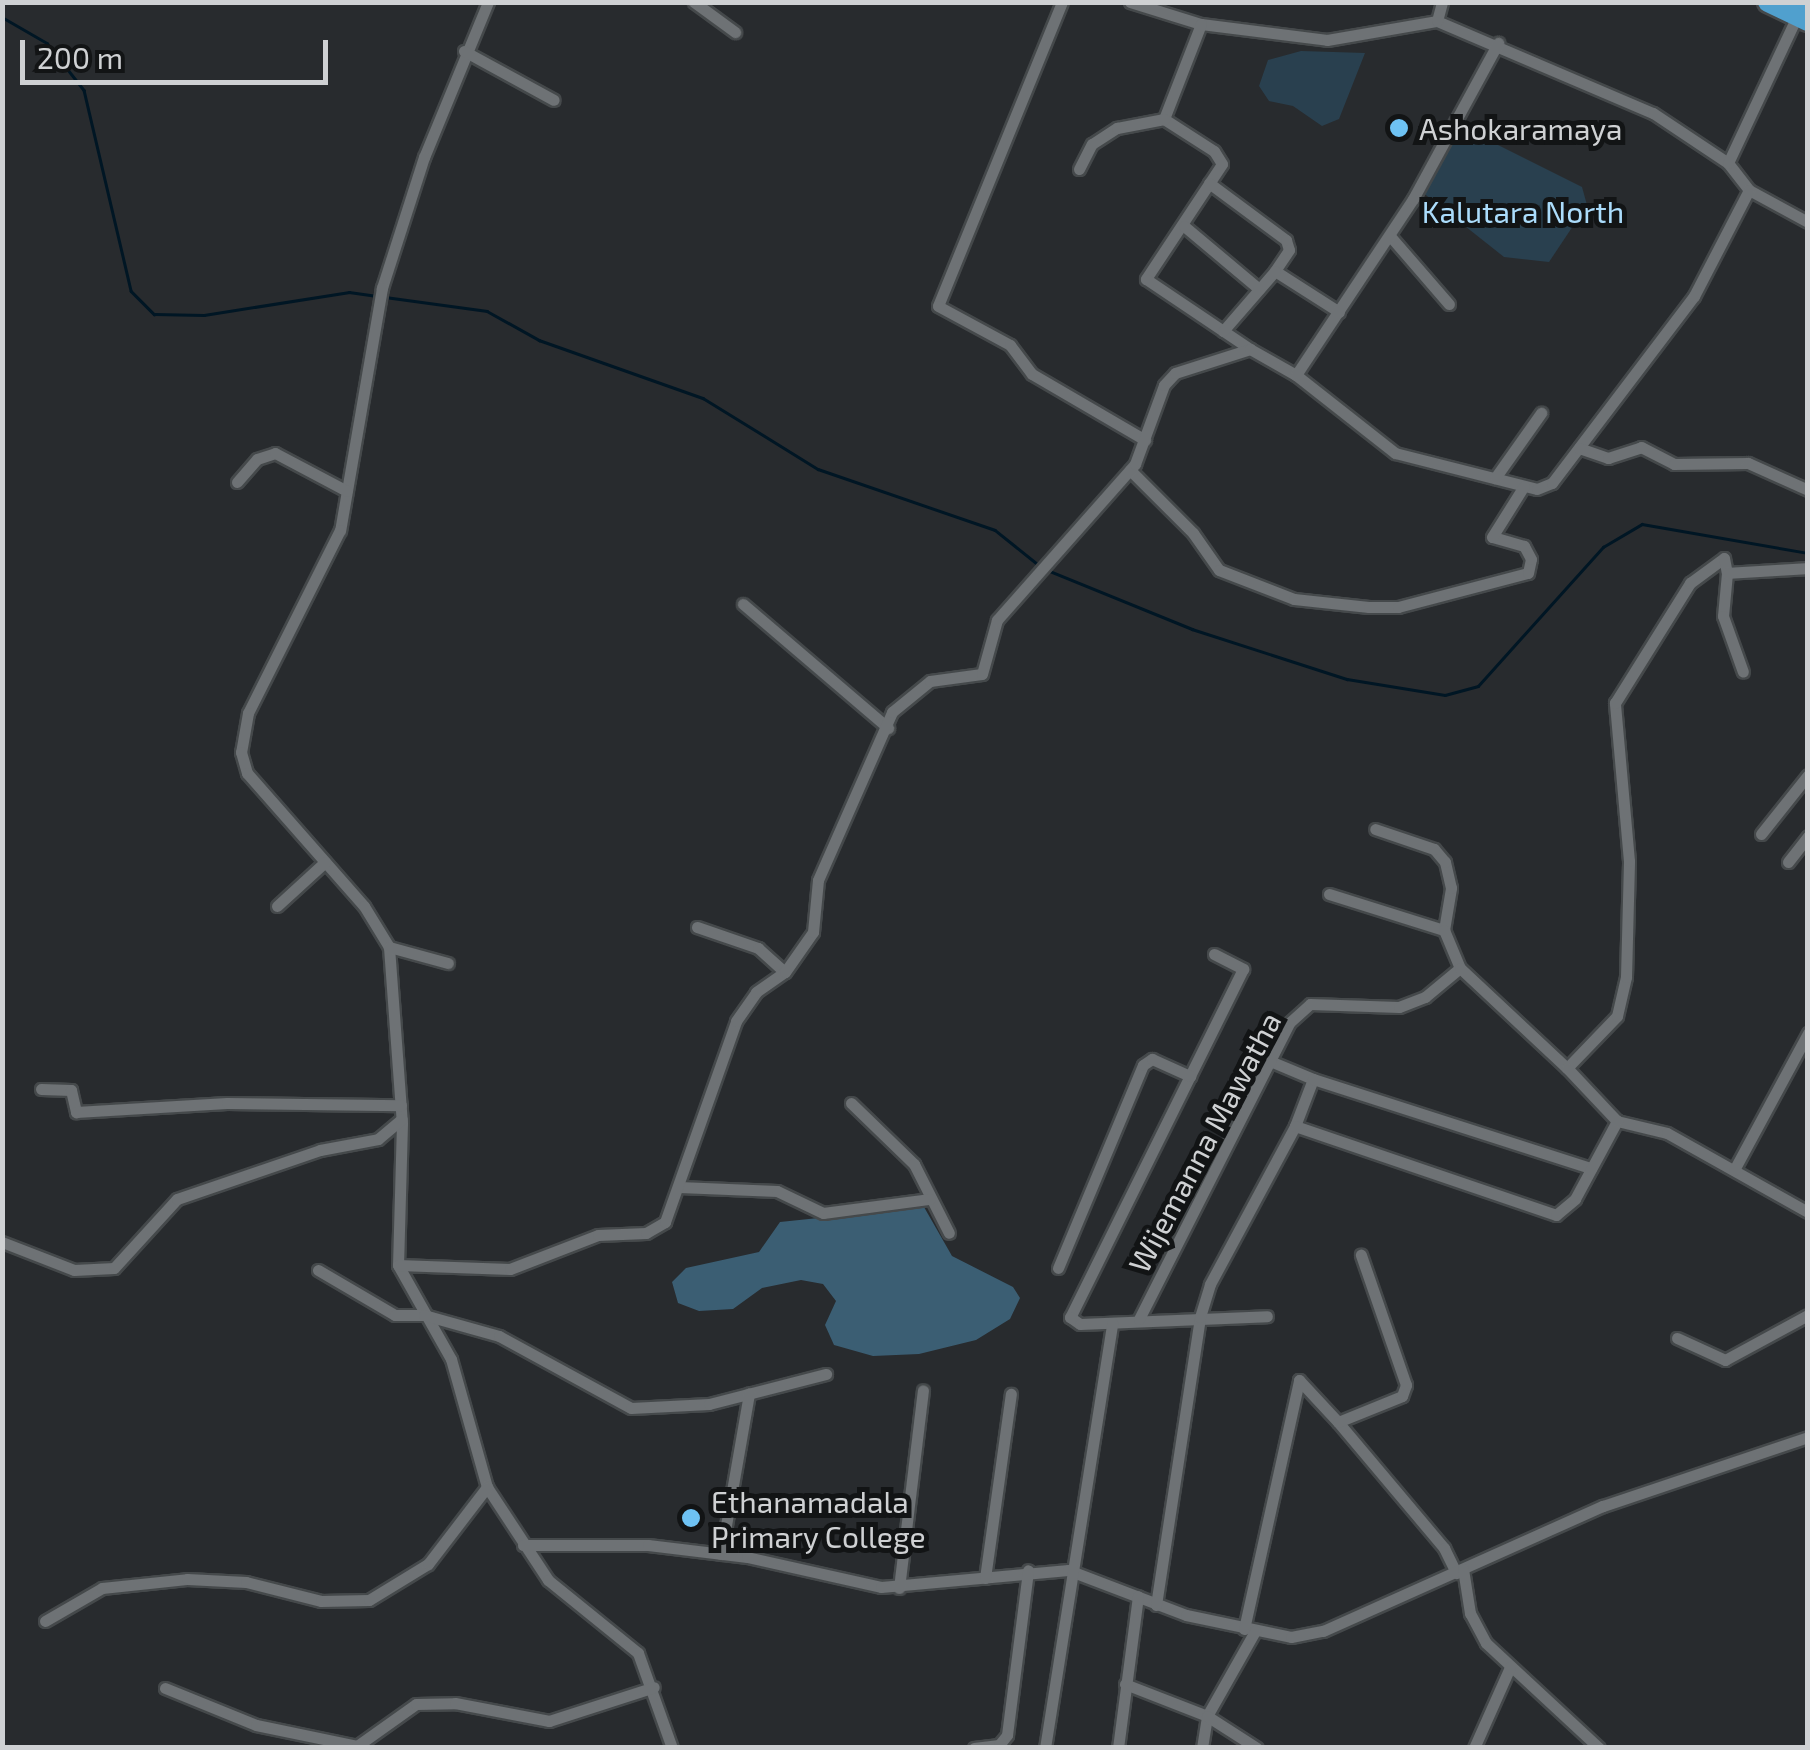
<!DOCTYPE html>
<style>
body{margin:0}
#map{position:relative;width:1810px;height:1750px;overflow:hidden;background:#282b2e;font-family:"Exo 2",sans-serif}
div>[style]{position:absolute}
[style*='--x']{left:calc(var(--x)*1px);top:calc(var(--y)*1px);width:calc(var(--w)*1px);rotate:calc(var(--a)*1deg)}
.green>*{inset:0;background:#29404f}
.forest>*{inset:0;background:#3b5e73}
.stream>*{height:2.5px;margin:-1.25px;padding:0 1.25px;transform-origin:1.25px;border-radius:1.25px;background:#001624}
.roads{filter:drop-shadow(2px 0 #45494b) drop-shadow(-2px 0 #45494b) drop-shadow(0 2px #45494b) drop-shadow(0 -2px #45494b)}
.street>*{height:11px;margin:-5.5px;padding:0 5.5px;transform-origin:5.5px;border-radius:5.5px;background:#6e7275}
.highway>*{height:20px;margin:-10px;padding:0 10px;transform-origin:10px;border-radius:10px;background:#50a0ce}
.dots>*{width:28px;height:28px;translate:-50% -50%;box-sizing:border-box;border:5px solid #121415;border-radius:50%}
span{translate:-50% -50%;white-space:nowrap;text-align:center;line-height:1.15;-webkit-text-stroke:10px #121415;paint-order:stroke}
.poi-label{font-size:30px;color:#cfd1d3}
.left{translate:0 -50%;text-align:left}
.park-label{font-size:30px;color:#abdcfb}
.street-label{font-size:30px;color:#cfd1d3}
.frame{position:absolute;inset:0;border:5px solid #cfd1d3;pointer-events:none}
.scale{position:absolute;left:20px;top:40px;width:308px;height:45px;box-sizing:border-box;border:5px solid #cfd1d3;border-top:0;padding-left:12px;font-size:30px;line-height:35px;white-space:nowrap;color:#cfd1d3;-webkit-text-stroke:8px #121415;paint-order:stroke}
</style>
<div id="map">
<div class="green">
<i style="clip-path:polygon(1301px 51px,1365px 53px,1339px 119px,1322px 126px,1293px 106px,1269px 101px,1259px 86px,1268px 60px)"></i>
<i style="clip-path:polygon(1458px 125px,1582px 187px,1587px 205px,1549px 262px,1504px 257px,1422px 192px)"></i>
</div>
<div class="forest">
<i style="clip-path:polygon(924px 1207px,952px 1256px,1013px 1287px,1020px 1298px,1010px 1319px,976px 1340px,919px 1354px,873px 1356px,834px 1345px,825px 1325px,836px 1301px,823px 1284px,801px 1280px,762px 1288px,733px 1309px,699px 1311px,678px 1303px,672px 1282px,686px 1268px,759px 1252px,780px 1222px)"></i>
</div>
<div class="stream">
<i style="--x:2;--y:17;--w:52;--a:30"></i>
<i style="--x:47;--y:43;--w:60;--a:51.8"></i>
<i style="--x:84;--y:90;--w:206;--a:76.8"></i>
<i style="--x:131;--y:291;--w:33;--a:45"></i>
<i style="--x:154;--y:314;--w:50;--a:1.1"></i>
<i style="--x:204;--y:315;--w:147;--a:-9"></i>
<i style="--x:349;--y:292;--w:28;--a:8"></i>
<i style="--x:385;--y:297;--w:103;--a:7.8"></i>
<i style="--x:487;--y:311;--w:60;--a:29.1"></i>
<i style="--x:539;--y:340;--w:174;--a:19.5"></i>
<i style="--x:703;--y:398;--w:135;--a:31.7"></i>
<i style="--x:818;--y:469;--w:187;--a:19"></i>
<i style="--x:995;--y:530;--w:58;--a:38.7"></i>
<i style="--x:1047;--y:570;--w:157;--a:22.1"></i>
<i style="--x:1192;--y:629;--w:163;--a:17.9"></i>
<i style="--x:1347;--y:679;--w:99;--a:9.3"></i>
<i style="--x:1445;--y:695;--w:34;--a:-15"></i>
<i style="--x:1478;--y:686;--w:187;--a:-48"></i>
<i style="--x:1603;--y:547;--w:45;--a:-30.5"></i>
<i style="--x:1642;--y:524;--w:169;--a:9.9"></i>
</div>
<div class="roads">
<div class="street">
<i style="--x:488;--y:2;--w:168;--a:112.4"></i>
<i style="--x:424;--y:157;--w:138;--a:107.8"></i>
<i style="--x:382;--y:288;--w:246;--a:99.8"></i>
<i style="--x:340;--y:530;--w:205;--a:116.7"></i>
<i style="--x:248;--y:713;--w:40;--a:100"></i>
<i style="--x:241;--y:752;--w:22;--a:74"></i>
<i style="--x:247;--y:773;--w:177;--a:48.7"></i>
<i style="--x:364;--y:906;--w:48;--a:58.6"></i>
<i style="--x:389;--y:947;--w:176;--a:85.8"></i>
<i style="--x:402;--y:1123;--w:142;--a:91.6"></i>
<i style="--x:398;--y:1265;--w:108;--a:60.6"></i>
<i style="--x:451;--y:1359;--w:133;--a:74.3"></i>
<i style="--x:487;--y:1487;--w:111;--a:56.7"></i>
<i style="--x:548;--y:1580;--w:116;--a:39"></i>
<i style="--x:638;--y:1653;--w:101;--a:70.3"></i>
<i style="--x:694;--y:2;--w:51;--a:36.2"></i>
<i style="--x:1062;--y:2;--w:328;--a:112.2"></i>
<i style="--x:938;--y:306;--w:82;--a:28.4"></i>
<i style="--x:1010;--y:345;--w:36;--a:53"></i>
<i style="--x:1032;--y:374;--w:131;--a:30.3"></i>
<i style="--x:1130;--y:2;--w:74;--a:17.2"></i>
<i style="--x:1201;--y:24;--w:127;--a:7.2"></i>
<i style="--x:1327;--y:40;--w:112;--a:-9.8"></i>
<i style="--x:1437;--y:21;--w:235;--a:23.1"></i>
<i style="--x:1653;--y:113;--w:90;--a:33.7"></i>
<i style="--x:1728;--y:163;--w:34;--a:52"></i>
<i style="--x:1749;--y:190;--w:67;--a:28.5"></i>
<i style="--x:1437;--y:21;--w:20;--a:-75"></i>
<i style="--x:1201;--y:24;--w:102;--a:111.3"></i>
<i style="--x:1164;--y:119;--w:59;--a:32.6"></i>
<i style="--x:1214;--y:151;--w:15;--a:58"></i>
<i style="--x:1222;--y:164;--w:138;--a:123.5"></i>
<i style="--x:1146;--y:279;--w:125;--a:33.9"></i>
<i style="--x:464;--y:51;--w:102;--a:28.6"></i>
<i style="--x:1728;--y:163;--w:165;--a:-64.8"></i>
<i style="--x:1079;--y:169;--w:28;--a:-63"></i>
<i style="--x:1092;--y:144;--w:30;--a:-33"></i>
<i style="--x:1117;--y:128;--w:48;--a:-10.8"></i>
<i style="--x:1209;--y:183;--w:96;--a:36.5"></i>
<i style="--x:1286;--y:240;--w:10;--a:73"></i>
<i style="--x:1289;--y:250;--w:25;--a:124"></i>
<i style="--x:1275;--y:271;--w:76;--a:32.6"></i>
<i style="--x:1184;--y:226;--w:98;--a:40"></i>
<i style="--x:1390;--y:236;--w:90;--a:49.1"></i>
<i style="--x:1223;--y:331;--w:79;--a:-49.1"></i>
<i style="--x:1296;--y:375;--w:126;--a:38.2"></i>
<i style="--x:1395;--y:453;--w:146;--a:14.2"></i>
<i style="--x:1537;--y:489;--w:16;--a:-22"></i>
<i style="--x:1552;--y:483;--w:235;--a:-52.8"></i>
<i style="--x:1694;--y:296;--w:119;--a:-62.6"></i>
<i style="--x:1579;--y:448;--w:31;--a:19"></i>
<i style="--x:1608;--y:458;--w:35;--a:-18"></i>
<i style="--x:1641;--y:447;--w:37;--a:27"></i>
<i style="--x:1674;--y:464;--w:74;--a:-0.8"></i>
<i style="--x:1748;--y:463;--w:66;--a:24.2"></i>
<i style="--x:1130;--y:470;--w:89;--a:45"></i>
<i style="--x:1193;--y:533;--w:45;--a:54.9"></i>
<i style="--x:1219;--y:570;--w:80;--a:21.1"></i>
<i style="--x:1294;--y:599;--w:75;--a:6.1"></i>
<i style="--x:1369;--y:607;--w:29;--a:0"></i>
<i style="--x:1398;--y:607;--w:134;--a:-14.7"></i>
<i style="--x:1528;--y:573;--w:14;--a:-78"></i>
<i style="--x:1531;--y:559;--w:15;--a:-118"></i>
<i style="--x:1524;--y:546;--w:33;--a:-164"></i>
<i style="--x:1492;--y:537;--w:60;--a:-57.9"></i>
<i style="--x:1495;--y:478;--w:80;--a:-54.7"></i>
<i style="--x:237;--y:482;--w:30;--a:-49"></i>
<i style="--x:257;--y:459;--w:19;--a:-18"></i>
<i style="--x:275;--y:453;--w:81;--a:27.8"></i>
<i style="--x:1727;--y:573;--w:43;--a:95.3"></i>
<i style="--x:1723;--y:616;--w:59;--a:70.3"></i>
<i style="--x:743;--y:604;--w:191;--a:40.5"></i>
<i style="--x:1761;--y:834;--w:75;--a:-51.5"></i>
<i style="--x:1788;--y:862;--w:33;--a:-52"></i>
<i style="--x:1329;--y:894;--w:121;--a:17.4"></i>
<i style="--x:1444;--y:930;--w:43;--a:-80.5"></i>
<i style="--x:1451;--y:888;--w:27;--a:-103"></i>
<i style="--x:1445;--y:862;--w:17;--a:-130"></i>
<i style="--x:1434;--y:849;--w:62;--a:-161.3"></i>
<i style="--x:277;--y:906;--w:65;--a:-42.5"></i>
<i style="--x:697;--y:927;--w:65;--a:19"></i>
<i style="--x:758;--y:948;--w:36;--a:42"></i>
<i style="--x:1444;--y:930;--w:41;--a:67.2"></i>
<i style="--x:389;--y:947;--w:61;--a:15.2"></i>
<i style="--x:1214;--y:954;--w:33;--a:27"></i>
<i style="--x:1243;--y:969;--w:389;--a:116.4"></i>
<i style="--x:1070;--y:1317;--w:12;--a:35"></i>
<i style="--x:1080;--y:1324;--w:187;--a:-2.4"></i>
<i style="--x:1270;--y:1061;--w:47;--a:22.7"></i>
<i style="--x:41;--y:1089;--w:30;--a:2"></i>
<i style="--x:71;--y:1090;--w:23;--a:77"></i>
<i style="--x:76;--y:1112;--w:151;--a:-3.4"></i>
<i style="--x:227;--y:1103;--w:174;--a:0.7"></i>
<i style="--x:851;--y:1103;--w:88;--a:44.1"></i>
<i style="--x:914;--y:1164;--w:77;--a:63.1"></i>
<i style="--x:1617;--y:1121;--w:51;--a:13.5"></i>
<i style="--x:1667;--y:1133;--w:162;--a:29.3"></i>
<i style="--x:1295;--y:1126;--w:50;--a:-69"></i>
<i style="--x:1313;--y:1079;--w:292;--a:17.8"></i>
<i style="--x:1734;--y:1170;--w:156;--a:-61.6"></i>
<i style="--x:679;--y:1187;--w:98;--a:2.3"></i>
<i style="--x:777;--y:1191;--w:51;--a:25.6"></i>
<i style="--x:823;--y:1213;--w:108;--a:-7.5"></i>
<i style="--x:2;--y:1242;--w:77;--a:21.3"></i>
<i style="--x:74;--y:1270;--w:40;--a:-2.9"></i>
<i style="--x:114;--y:1268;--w:93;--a:-47.6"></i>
<i style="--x:177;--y:1199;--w:151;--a:-18.9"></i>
<i style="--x:320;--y:1150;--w:59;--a:-10.7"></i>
<i style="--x:378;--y:1139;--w:31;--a:-40"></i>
<i style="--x:398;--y:1265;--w:112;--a:2"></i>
<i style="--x:510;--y:1269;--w:94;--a:-21.1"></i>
<i style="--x:598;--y:1235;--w:48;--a:-2.4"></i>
<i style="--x:646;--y:1233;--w:22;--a:-30"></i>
<i style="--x:665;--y:1222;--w:213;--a:-70.5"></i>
<i style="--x:736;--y:1021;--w:35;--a:-55"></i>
<i style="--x:756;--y:992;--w:35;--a:-35"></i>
<i style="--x:785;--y:972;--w:49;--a:-55"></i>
<i style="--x:813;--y:932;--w:52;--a:-84.5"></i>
<i style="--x:818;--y:880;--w:184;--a:-66.2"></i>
<i style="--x:892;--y:712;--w:49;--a:-39.2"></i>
<i style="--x:930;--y:681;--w:52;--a:-7.7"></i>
<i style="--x:982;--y:674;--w:56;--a:-74.5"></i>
<i style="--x:997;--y:620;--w:208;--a:-48.5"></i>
<i style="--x:1135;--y:464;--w:84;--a:-69.8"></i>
<i style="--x:1164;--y:385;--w:16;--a:-47"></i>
<i style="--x:1175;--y:373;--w:79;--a:-17.7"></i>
<i style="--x:1250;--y:349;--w:53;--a:29.5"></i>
<i style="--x:1296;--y:375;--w:211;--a:-56.4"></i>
<i style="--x:1413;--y:199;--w:178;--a:-61.4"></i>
<i style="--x:1058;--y:1268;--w:220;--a:-67.3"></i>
<i style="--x:1143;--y:1065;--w:11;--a:-34"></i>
<i style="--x:1152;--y:1059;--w:42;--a:24.1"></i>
<i style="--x:318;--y:1270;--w:89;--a:30.3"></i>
<i style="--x:395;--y:1315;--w:29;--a:0"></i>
<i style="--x:424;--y:1315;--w:78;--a:15.6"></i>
<i style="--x:499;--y:1336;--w:150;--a:28.6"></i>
<i style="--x:631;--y:1408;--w:78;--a:-2.9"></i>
<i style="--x:709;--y:1404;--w:121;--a:-14.4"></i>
<i style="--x:1139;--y:1319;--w:332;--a:-63.1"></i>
<i style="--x:1289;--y:1023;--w:28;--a:-42"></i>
<i style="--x:1310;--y:1004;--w:89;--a:1.9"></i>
<i style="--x:1399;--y:1007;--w:28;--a:-21"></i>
<i style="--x:1425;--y:997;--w:45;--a:-39.6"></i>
<i style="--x:1460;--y:968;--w:146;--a:43.1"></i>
<i style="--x:1567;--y:1068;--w:72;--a:-46.1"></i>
<i style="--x:1617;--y:1016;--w:40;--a:-77"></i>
<i style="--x:1626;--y:977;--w:116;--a:-88.5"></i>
<i style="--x:1629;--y:861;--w:159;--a:-95.1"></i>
<i style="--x:1615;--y:703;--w:142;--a:-58"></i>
<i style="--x:1690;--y:583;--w:42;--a:-36.3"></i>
<i style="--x:1724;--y:558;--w:15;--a:79"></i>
<i style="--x:1727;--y:573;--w:81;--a:-3.5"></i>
<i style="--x:1677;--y:1338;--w:53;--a:24.6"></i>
<i style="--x:1725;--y:1360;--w:94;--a:-28.5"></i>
<i style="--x:1338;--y:1422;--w:165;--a:49.9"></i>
<i style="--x:1444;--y:1548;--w:28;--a:64"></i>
<i style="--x:523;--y:1545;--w:125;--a:0"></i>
<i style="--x:648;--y:1545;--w:100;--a:6.9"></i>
<i style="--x:747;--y:1557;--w:137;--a:12.6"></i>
<i style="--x:881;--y:1587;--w:188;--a:-5.2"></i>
<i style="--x:1068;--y:1570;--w:126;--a:20.9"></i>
<i style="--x:1186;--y:1615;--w:107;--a:11.8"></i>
<i style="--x:1291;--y:1637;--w:33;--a:-11"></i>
<i style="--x:1323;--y:1631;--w:307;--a:-24.1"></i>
<i style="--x:1603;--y:1506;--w:216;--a:-18.6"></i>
<i style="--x:721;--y:1554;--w:163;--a:-80.1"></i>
<i style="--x:1463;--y:1569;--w:45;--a:81"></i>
<i style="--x:1470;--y:1613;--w:34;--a:62"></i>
<i style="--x:1486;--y:1643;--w:154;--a:42.9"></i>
<i style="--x:985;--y:1578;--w:186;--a:-82"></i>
<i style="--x:899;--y:1588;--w:199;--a:-83.1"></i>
<i style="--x:1156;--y:1605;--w:291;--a:-81.3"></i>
<i style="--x:1200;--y:1317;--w:34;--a:-73"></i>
<i style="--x:1210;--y:1284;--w:179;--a:-61.7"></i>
<i style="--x:1295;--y:1126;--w:276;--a:18.8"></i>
<i style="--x:1556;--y:1215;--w:25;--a:-40"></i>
<i style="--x:1575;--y:1199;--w:89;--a:-61.7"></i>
<i style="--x:1617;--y:1121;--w:73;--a:-133.3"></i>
<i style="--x:45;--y:1621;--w:66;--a:-30.1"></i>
<i style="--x:102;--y:1588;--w:85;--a:-6"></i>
<i style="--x:187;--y:1579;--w:59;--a:2.9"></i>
<i style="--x:246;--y:1582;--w:77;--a:14.2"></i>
<i style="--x:321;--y:1601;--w:48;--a:-1.2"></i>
<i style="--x:369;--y:1600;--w:69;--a:-31.4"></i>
<i style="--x:428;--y:1564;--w:97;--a:-52.5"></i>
<i style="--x:1244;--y:1629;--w:255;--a:-77.5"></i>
<i style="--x:1299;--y:1380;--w:57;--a:47.1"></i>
<i style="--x:1338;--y:1422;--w:69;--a:-22.1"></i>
<i style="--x:1402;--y:1396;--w:12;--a:-70"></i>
<i style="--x:1406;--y:1385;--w:138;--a:-109.1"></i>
<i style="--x:1125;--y:1684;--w:88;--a:21.3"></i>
<i style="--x:1207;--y:1716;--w:98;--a:-60.5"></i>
<i style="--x:165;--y:1688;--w:98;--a:22.1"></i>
<i style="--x:256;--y:1725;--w:103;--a:11.7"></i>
<i style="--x:357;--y:1746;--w:72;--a:-35.4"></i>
<i style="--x:416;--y:1704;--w:39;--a:-1"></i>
<i style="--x:455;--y:1703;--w:96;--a:10.8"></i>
<i style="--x:549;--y:1721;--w:110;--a:-17.9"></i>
<i style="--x:974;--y:1748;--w:25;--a:-7"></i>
<i style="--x:999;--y:1745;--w:13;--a:-51"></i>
<i style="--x:1007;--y:1735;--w:166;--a:-82.7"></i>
<i style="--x:1045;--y:1748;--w:430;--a:-81"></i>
<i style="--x:1118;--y:1748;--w:153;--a:-82.5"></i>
<i style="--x:1202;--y:1748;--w:32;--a:-81"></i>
<i style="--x:1207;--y:1716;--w:59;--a:32.6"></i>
<i style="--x:1474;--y:1748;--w:89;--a:-66"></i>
</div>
<div class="highway">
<i style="--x:1768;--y:2;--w:44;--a:25.4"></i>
<i style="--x:1806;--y:2;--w:2;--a:27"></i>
</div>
</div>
<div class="dots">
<i style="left:1399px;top:128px;background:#6ec2f3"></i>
<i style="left:691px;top:1518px;background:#6ec2f3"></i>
</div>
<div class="poi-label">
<span class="left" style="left:1419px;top:128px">Ashokaramaya</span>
<span class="left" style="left:711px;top:1518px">Ethanamadala<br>Primary College</span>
</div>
<div class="park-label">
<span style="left:1523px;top:211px">Kalutara North</span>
</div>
<div class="street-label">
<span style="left:1204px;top:1142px;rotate:-62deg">Wijemanna Mawatha</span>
</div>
<div class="frame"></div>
<div class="scale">200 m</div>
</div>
